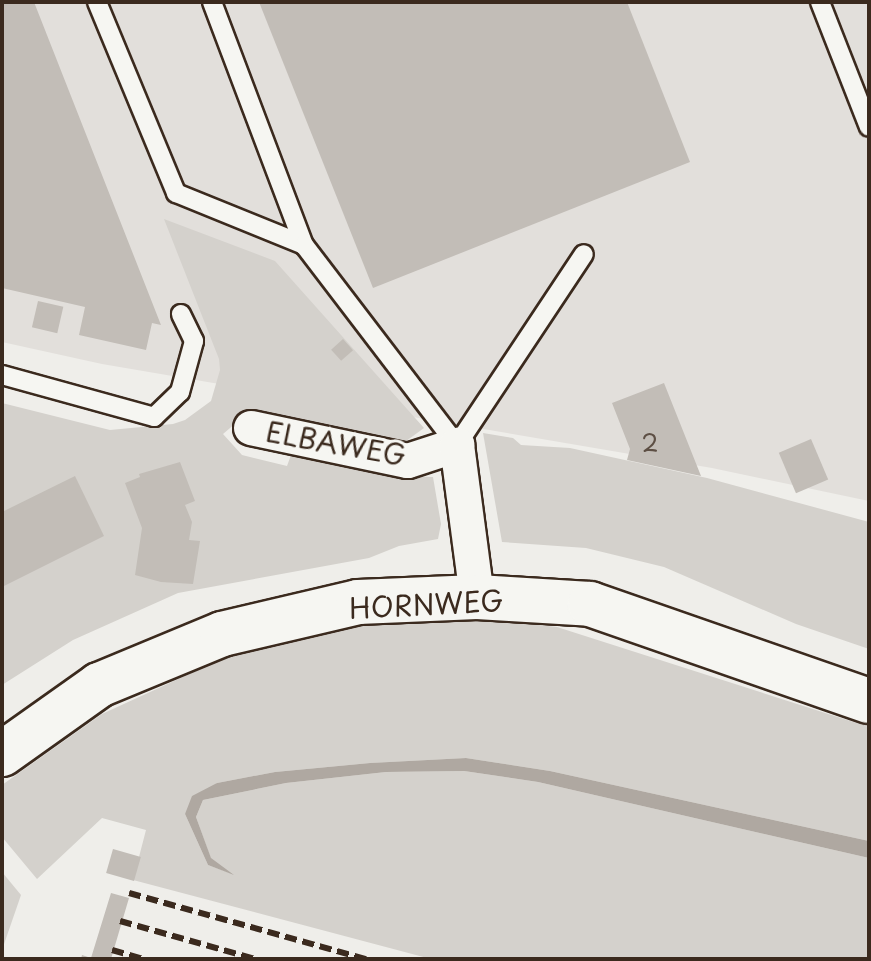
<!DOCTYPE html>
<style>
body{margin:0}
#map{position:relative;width:871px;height:961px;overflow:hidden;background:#efeeea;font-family:"Playpen Sans",sans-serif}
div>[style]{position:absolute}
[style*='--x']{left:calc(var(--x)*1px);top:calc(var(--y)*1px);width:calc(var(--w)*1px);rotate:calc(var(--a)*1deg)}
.built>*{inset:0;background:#e2dfdb}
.green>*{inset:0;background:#d4d1cc}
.water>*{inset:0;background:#afa8a1}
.building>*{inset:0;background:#c2bdb7;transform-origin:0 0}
.roads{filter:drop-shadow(2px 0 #3b2a1e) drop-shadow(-2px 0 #3b2a1e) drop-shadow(0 2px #3b2a1e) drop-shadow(0 -2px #3b2a1e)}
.service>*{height:18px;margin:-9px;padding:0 9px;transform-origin:9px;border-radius:9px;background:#f6f6f2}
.minor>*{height:34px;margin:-17px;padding:0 17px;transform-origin:17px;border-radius:17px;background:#f6f6f2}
.tertiary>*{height:44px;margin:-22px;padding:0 22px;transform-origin:22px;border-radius:22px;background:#f6f6f2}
.rail>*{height:6px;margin-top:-3px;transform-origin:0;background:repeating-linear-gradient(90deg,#3b2a1e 0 12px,transparent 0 18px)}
span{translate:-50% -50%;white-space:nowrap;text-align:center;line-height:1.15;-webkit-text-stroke:6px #f6f6f2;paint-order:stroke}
.number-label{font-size:24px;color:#5d4f44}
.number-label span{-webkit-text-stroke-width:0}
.street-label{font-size:28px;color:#3b2a1e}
.frame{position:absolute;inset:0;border:4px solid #3b2a1e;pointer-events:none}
</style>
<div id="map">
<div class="built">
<i style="clip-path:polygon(2px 2px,869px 2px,869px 501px,712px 468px,102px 364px,2px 342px)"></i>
</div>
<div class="green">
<i style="clip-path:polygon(164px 219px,275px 261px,424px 428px,402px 444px,250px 411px,223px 434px,242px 455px,287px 466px,291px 455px,392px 476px,433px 477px,441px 524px,438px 539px,399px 546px,369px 558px,178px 593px,73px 640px,2px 685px,2px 403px,110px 430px,173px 424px,185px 420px,211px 401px,220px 370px,219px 359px)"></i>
<i style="clip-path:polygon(483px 433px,513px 438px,521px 445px,570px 448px,707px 478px,869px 522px,869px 649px,796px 624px,664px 567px,586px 548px,502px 542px)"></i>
<i style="clip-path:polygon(402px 619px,487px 619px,557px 627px,869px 727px,869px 841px,550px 771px,466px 758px,370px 763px,275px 772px,217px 783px,185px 814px,208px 865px,230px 873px,211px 859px,196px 817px,203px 800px,286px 783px,386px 772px,464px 771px,538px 782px,869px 858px,869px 959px,431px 959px,133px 880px,146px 830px,102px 818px,37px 879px,2px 837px,2px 785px,102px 714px,246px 648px,315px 629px)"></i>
<i style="clip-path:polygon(2px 872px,21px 895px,2px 950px)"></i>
</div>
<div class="water">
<i style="clip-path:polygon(466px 758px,550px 771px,869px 841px,869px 858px,538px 782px,464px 771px,386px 772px,286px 783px,203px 800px,196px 817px,211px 858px,234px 875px,208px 865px,185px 814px,192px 796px,217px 783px,275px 772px,370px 763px)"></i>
</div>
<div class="building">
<i style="clip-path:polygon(2px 2px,34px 2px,161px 325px,152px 323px,146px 350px,79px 335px,85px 307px,2px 288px)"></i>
<i style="clip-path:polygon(259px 2px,627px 2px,690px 162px,373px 288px)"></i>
<i style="left:38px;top:301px;width:26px;height:27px;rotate:13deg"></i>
<i style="left:343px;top:339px;width:15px;height:16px;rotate:48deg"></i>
<i style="clip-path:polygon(664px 383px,701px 476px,627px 460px,630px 449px,612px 403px)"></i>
<i style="left:811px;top:439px;width:44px;height:35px;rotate:67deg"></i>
<i style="clip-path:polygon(180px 462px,195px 501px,185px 505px,192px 522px,189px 540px,200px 541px,193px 584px,161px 582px,135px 575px,142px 528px,125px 483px,140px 477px,139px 474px)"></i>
<i style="clip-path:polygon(75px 476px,104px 536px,2px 587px,2px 512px)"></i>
<i style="left:113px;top:849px;width:29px;height:25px;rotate:16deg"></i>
<i style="clip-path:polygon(111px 893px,129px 898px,111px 959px,81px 959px,82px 955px,91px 958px)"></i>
</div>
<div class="roads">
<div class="service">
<i style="--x:97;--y:2;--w:207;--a:67.5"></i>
<i style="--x:176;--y:193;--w:138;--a:22.1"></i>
<i style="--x:212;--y:2;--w:260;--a:69.3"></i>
<i style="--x:304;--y:245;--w:252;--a:52.6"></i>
<i style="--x:457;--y:445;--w:229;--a:-56.4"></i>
<i style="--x:820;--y:2;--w:134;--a:68.6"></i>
<i style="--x:2;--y:375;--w:158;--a:15.4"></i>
<i style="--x:154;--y:417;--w:36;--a:-44"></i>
<i style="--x:180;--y:392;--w:53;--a:-74.6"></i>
<i style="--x:194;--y:341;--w:30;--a:-116"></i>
</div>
<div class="minor">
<i style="--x:251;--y:428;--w:160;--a:11.9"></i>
<i style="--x:408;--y:461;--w:52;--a:-18.1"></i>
<i style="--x:457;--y:445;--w:153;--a:82.5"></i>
</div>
<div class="tertiary">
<i style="--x:2;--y:754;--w:119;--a:-35.4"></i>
<i style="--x:99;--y:685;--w:133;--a:-22.5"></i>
<i style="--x:222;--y:634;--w:140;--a:-13.2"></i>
<i style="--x:358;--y:602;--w:119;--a:-2.4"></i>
<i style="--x:477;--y:597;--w:113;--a:3.5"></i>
<i style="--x:590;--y:604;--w:295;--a:19.2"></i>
</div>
</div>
<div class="rail">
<i style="--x:129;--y:893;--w:246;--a:15.6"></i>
<i style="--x:120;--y:921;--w:140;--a:15.7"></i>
<i style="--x:112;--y:950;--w:33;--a:16"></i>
</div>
<div class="number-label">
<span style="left:650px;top:443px">2</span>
</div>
<div class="street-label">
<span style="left:336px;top:443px;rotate:10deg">ELBAWEG</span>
<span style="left:426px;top:604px;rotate:-3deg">HORNWEG</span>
</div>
<div class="frame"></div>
</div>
